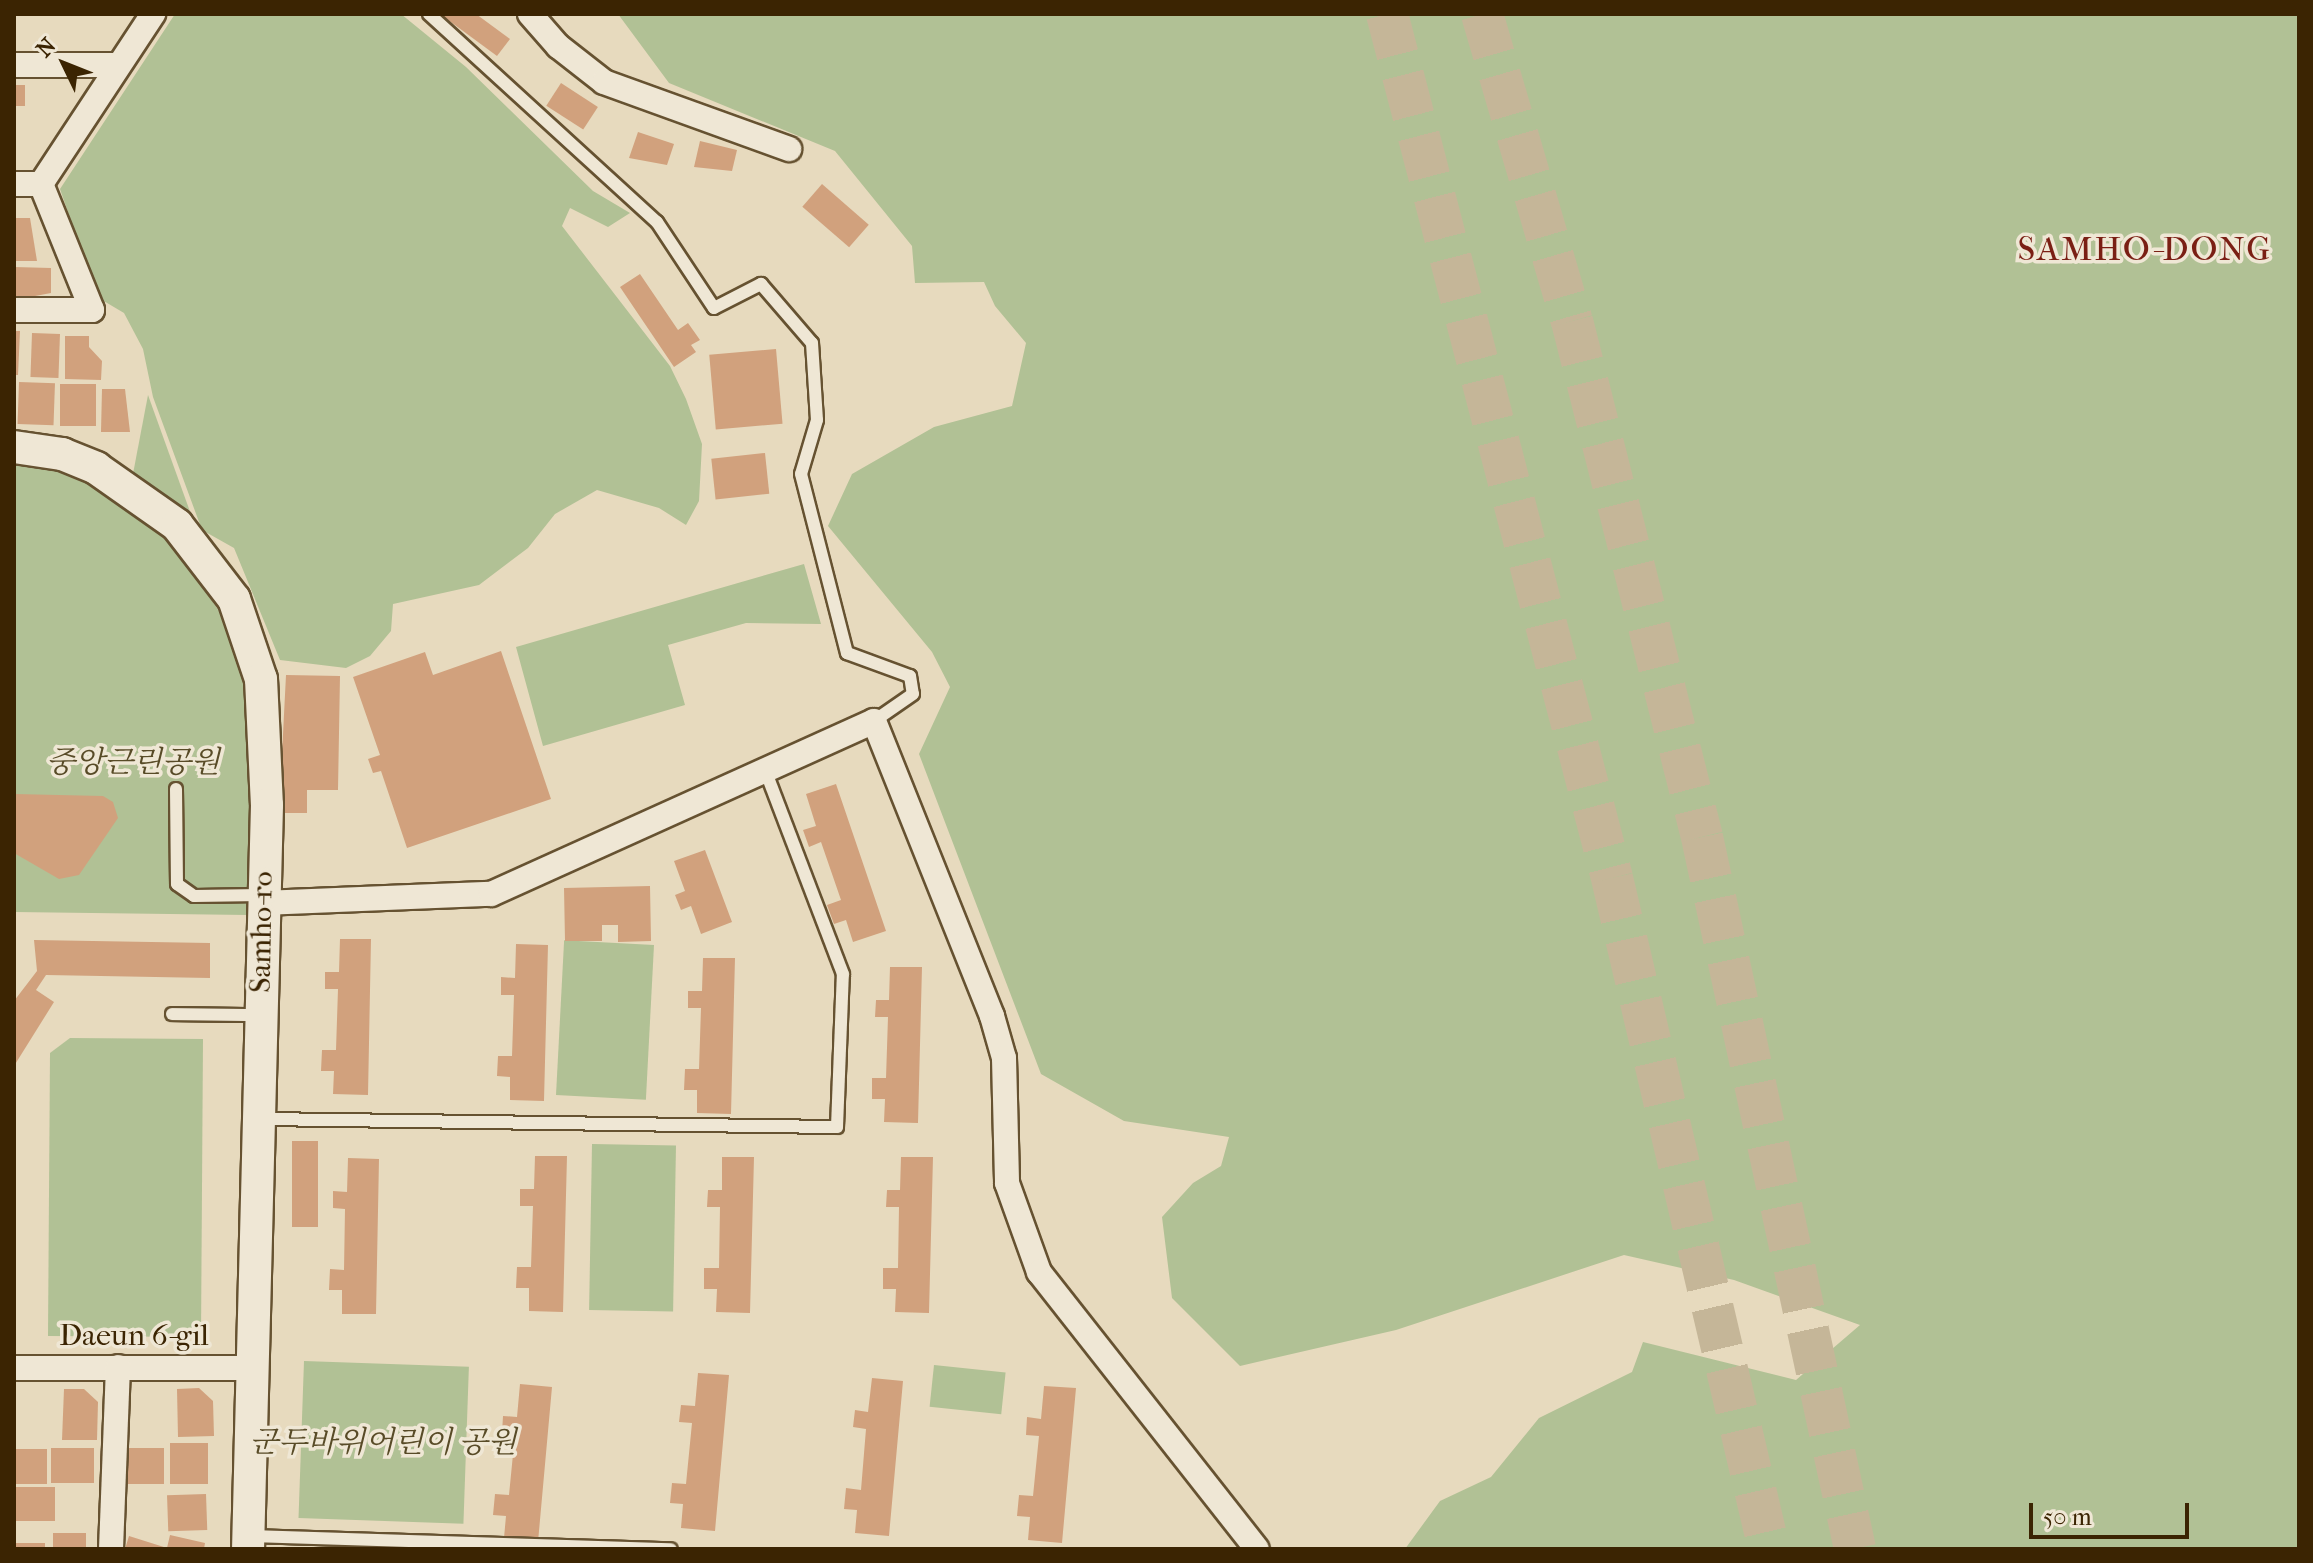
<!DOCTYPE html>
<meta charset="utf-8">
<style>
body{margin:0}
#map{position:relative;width:2313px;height:1563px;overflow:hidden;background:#e7dabe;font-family:"IM FELL French Canon","Noto Serif KR",serif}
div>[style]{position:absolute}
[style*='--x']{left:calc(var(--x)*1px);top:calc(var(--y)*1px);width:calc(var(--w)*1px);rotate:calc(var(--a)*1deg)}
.green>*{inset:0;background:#b1c195;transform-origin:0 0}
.building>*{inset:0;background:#d1a17d;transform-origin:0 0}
.highway-tunnel>*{height:42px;margin-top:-21px;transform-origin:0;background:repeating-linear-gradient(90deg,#c5b698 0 42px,transparent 0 63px)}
.roads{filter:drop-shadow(2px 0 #665231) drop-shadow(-2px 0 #665231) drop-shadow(0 2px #665231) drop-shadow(0 -2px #665231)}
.lane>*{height:12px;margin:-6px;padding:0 6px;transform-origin:6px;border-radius:6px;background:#efe7d5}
.street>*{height:24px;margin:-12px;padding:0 12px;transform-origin:12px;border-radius:12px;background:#efe7d5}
.secondary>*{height:32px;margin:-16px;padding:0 16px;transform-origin:16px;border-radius:16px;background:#efe7d5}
span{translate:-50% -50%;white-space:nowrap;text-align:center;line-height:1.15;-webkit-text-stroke:7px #efe7d5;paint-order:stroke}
.park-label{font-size:30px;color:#584b27;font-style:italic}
.street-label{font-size:30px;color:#3b2402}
.quarter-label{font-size:34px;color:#7a1f14;letter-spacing:2px}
.frame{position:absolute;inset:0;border:16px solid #3b2402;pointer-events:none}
.north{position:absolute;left:24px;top:24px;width:80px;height:80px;-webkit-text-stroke:6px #efe7d5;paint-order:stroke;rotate:313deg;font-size:22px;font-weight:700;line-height:32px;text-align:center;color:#3b2402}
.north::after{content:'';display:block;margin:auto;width:28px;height:36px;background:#3b2402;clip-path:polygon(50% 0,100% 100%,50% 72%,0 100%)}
.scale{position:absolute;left:2029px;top:1503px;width:160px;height:36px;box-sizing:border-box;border:4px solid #3b2402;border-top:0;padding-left:10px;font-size:24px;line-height:28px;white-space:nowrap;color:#3b2402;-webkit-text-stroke:6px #efe7d5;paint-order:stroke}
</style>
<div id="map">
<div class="green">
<i style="clip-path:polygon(175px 14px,401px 14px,466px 67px,593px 191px,630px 213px,608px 227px,570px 208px,562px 226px,670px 366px,686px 399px,702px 444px,699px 501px,686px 525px,659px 508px,597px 490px,555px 514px,528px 548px,479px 585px,393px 604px,391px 631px,370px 656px,346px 668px,280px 660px,234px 548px,202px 530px,153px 397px,143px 349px,124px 313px,97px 297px,60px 189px)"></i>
<i style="clip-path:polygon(618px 14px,2299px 14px,2299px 1549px,1405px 1549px,1440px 1501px,1491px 1477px,1539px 1418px,1632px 1372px,1643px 1342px,1796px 1380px,1860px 1325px,1734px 1280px,1624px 1255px,1396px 1330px,1240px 1366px,1172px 1298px,1162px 1217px,1193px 1183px,1221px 1166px,1229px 1137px,1124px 1121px,1041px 1074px,919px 754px,950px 687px,932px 652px,828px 526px,852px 474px,934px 427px,1012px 406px,1026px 343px,995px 306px,984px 282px,915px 283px,912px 246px,835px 151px,669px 83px)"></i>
<i style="clip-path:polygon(148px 395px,197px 531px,132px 479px)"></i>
<i style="clip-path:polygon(14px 461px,45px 463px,92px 481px,135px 510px,176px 548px,221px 614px,243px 664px,253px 735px,248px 915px,14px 912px)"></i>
<i style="clip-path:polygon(804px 564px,821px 624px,746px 623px,668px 645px,685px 705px,543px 746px,516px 647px)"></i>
<i style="left:654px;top:945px;width:155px;height:90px;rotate:93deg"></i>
<i style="clip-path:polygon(70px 1038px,203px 1039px,201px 1337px,48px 1336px,50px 1053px)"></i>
<i style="left:592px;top:1144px;width:84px;height:166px;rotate:1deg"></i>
<i style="left:304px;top:1361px;width:165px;height:157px;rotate:2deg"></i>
<i style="left:934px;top:1365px;width:72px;height:42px;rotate:6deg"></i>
</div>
<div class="building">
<i style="clip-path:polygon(440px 14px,476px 14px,510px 39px,497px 56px)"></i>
<i style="left:561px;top:83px;width:44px;height:27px;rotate:33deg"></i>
<i style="left:14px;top:85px;width:11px;height:21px"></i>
<i style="clip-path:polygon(638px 132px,674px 144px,667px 165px,629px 158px)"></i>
<i style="clip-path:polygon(700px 141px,737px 150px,732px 171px,694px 167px)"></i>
<i style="left:822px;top:184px;width:62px;height:30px;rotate:41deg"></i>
<i style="clip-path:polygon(14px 218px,30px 218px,37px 261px,14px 261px)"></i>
<i style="clip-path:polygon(14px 267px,51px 268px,51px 293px,14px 300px)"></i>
<i style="clip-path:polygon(640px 274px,678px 330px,688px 323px,700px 340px,691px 345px,696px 352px,674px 367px,620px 287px)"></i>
<i style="clip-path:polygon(14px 331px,20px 331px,18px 375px,14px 375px)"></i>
<i style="left:32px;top:333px;width:28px;height:44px;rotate:2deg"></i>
<i style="clip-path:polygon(65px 336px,89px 336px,89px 347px,102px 361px,101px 380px,65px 379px)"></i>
<i style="left:776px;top:349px;width:75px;height:67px;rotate:85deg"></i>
<i style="left:19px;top:382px;width:36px;height:42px;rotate:2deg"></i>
<i style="left:60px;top:384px;width:36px;height:42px"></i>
<i style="clip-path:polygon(102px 389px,125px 389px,130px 432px,101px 432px)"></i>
<i style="left:765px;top:453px;width:41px;height:54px;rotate:84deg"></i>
<i style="clip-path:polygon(501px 651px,551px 799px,407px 848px,381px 771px,373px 773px,368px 759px,380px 755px,353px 677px,425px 652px,433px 675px)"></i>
<i style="clip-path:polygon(286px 675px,340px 676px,338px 790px,307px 790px,307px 813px,279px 813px)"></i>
<i style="clip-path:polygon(836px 784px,886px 931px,853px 942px,846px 920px,834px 924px,827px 905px,841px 900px,821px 842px,809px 847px,803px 830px,816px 826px,806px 794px)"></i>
<i style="clip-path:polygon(14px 794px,103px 796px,113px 802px,118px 818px,79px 875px,59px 879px,14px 853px)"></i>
<i style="clip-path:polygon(705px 850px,732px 922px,701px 934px,691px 906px,681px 910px,675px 895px,685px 891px,674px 861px)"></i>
<i style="clip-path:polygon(650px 886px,651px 941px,618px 942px,618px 925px,602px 925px,602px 941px,565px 941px,564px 888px)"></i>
<i style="clip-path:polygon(340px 939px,371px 939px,368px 1095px,333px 1094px,334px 1071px,321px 1071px,322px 1050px,336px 1050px,338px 989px,325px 989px,325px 972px,339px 972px)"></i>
<i style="clip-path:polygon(34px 940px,210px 943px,210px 978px,46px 975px,36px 990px,54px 1002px,14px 1066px,14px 1001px,37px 971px)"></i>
<i style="clip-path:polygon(516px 944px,548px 945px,544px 1101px,510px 1100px,510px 1077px,497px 1076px,498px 1056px,512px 1056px,514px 995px,501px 995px,501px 977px,515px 978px)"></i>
<i style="clip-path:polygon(703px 958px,735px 958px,731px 1114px,697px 1113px,697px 1090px,684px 1090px,685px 1069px,699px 1069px,701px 1008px,688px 1008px,688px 991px,702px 991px)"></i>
<i style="clip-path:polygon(890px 967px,922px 967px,918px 1123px,884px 1122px,885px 1099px,872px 1099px,872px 1078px,886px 1078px,888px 1017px,875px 1017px,876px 1000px,889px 1000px)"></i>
<i style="left:292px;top:1141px;width:26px;height:86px"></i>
<i style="clip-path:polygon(535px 1156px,567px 1156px,563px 1312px,529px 1311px,529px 1288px,516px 1288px,517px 1267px,531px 1267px,533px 1206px,520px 1206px,520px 1189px,534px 1189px)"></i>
<i style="clip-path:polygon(722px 1157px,754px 1157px,750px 1313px,716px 1312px,717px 1289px,704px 1289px,704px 1268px,719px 1268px,720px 1207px,707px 1207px,708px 1190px,722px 1190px)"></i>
<i style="clip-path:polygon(901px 1157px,933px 1157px,929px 1313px,895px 1312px,896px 1289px,883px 1289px,883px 1268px,898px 1268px,899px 1207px,886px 1207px,887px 1190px,900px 1190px)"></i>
<i style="clip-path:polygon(348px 1158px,379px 1159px,376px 1314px,342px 1314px,342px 1290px,329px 1290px,330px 1269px,344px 1270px,345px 1209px,333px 1208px,333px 1191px,347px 1192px)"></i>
<i style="clip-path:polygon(698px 1373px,729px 1375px,715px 1531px,681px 1528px,683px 1504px,670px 1503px,672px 1483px,686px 1484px,692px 1423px,679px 1422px,681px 1405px,695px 1406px)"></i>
<i style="clip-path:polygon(872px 1378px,903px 1381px,889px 1536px,855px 1533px,857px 1510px,844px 1509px,846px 1488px,861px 1490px,866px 1429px,853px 1427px,855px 1410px,868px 1412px)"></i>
<i style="clip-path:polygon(520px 1384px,552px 1387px,538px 1542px,504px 1538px,506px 1516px,493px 1515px,495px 1494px,509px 1495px,515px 1434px,502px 1433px,503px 1416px,517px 1417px)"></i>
<i style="clip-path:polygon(1044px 1386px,1076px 1388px,1062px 1543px,1028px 1540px,1030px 1517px,1017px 1516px,1019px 1495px,1033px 1496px,1039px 1436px,1026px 1435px,1027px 1417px,1041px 1419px)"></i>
<i style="clip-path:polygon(199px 1388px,213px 1401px,214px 1436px,178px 1437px,177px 1389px)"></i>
<i style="clip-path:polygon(64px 1389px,84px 1389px,98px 1402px,97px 1440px,62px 1440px)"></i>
<i style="left:170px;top:1443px;width:38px;height:41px"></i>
<i style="left:51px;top:1448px;width:43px;height:35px"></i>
<i style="left:128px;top:1448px;width:36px;height:36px"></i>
<i style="left:14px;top:1449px;width:33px;height:35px"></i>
<i style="left:14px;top:1487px;width:41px;height:34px"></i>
<i style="left:206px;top:1494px;width:36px;height:39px;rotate:88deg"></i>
<i style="left:86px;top:1533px;width:16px;height:33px;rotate:90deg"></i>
<i style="clip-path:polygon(170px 1535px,205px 1543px,204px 1549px,125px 1549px,129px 1536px,167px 1548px)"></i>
<i style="left:14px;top:1543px;width:31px;height:6px"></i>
</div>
<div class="highway-tunnel">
<i style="--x:1387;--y:14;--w:893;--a:75.4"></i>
<i style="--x:1612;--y:878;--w:689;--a:76.83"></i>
<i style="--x:1482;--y:14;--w:320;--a:73.7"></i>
<i style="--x:1572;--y:321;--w:532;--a:75.86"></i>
<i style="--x:1702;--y:837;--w:728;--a:77.87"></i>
</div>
<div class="roads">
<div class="lane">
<i style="--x:429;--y:14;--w:309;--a:42.4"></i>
<i style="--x:657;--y:222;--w:103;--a:56.5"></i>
<i style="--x:714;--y:308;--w:53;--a:-27.1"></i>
<i style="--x:761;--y:284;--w:78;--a:49.2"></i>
<i style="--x:812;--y:343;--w:77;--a:86.3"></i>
<i style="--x:817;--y:420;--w:56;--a:106.5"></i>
<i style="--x:801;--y:474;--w:185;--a:75.6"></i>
<i style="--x:847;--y:653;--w:67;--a:20.1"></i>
<i style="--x:910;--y:676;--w:18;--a:81"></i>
<i style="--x:913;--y:694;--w:47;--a:145.3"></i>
<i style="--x:176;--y:789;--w:95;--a:89.4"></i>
<i style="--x:177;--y:884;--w:21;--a:35"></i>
<i style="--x:194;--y:896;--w:67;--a:-0.9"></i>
<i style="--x:172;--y:1014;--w:88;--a:0.7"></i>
<i style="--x:262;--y:1119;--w:575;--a:0.8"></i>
<i style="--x:837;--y:1127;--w:153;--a:-87.8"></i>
<i style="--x:843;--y:974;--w:218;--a:-110.9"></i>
<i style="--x:249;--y:1536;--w:422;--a:1.8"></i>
</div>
<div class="street">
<i style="--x:530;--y:14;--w:43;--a:48.8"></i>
<i style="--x:558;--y:46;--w:58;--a:38"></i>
<i style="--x:604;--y:82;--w:197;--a:19.9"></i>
<i style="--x:14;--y:65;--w:104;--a:0"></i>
<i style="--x:14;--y:184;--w:27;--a:0"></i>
<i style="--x:14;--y:310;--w:78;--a:0"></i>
<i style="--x:92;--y:310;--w:136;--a:-112"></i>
<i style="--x:41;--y:184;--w:204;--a:-56.6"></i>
<i style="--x:262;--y:903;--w:229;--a:-2.3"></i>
<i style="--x:491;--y:894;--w:420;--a:-24.3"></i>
<i style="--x:874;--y:721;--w:318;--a:68.2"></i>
<i style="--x:992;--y:1016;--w:44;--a:74.1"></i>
<i style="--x:1004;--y:1058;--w:125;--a:88.6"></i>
<i style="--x:1007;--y:1183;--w:95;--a:70.2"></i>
<i style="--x:1039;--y:1272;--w:352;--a:51.8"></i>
<i style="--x:14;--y:1368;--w:240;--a:0"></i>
<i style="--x:111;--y:1549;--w:182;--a:-87.8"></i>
</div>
<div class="secondary">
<i style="--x:14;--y:447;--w:49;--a:8.3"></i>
<i style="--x:62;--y:454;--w:37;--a:22"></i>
<i style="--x:96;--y:468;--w:99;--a:35.1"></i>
<i style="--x:177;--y:525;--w:93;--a:52.4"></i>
<i style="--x:234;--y:599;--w:84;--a:71.4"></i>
<i style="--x:261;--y:679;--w:126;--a:87.3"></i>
<i style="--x:267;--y:805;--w:744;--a:91.46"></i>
</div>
</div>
<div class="park-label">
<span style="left:133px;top:763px">중앙근린공원</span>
<span style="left:383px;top:1443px">군두바위어린이 공원</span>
</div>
<div class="street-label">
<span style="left:262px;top:932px;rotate:-89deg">Samho-ro</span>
<span style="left:134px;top:1336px">Daeun 6-gil</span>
</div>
<div class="quarter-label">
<span style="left:2145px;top:250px">SAMHO-DONG</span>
</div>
<div class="frame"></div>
<div class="north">N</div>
<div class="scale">50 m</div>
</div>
